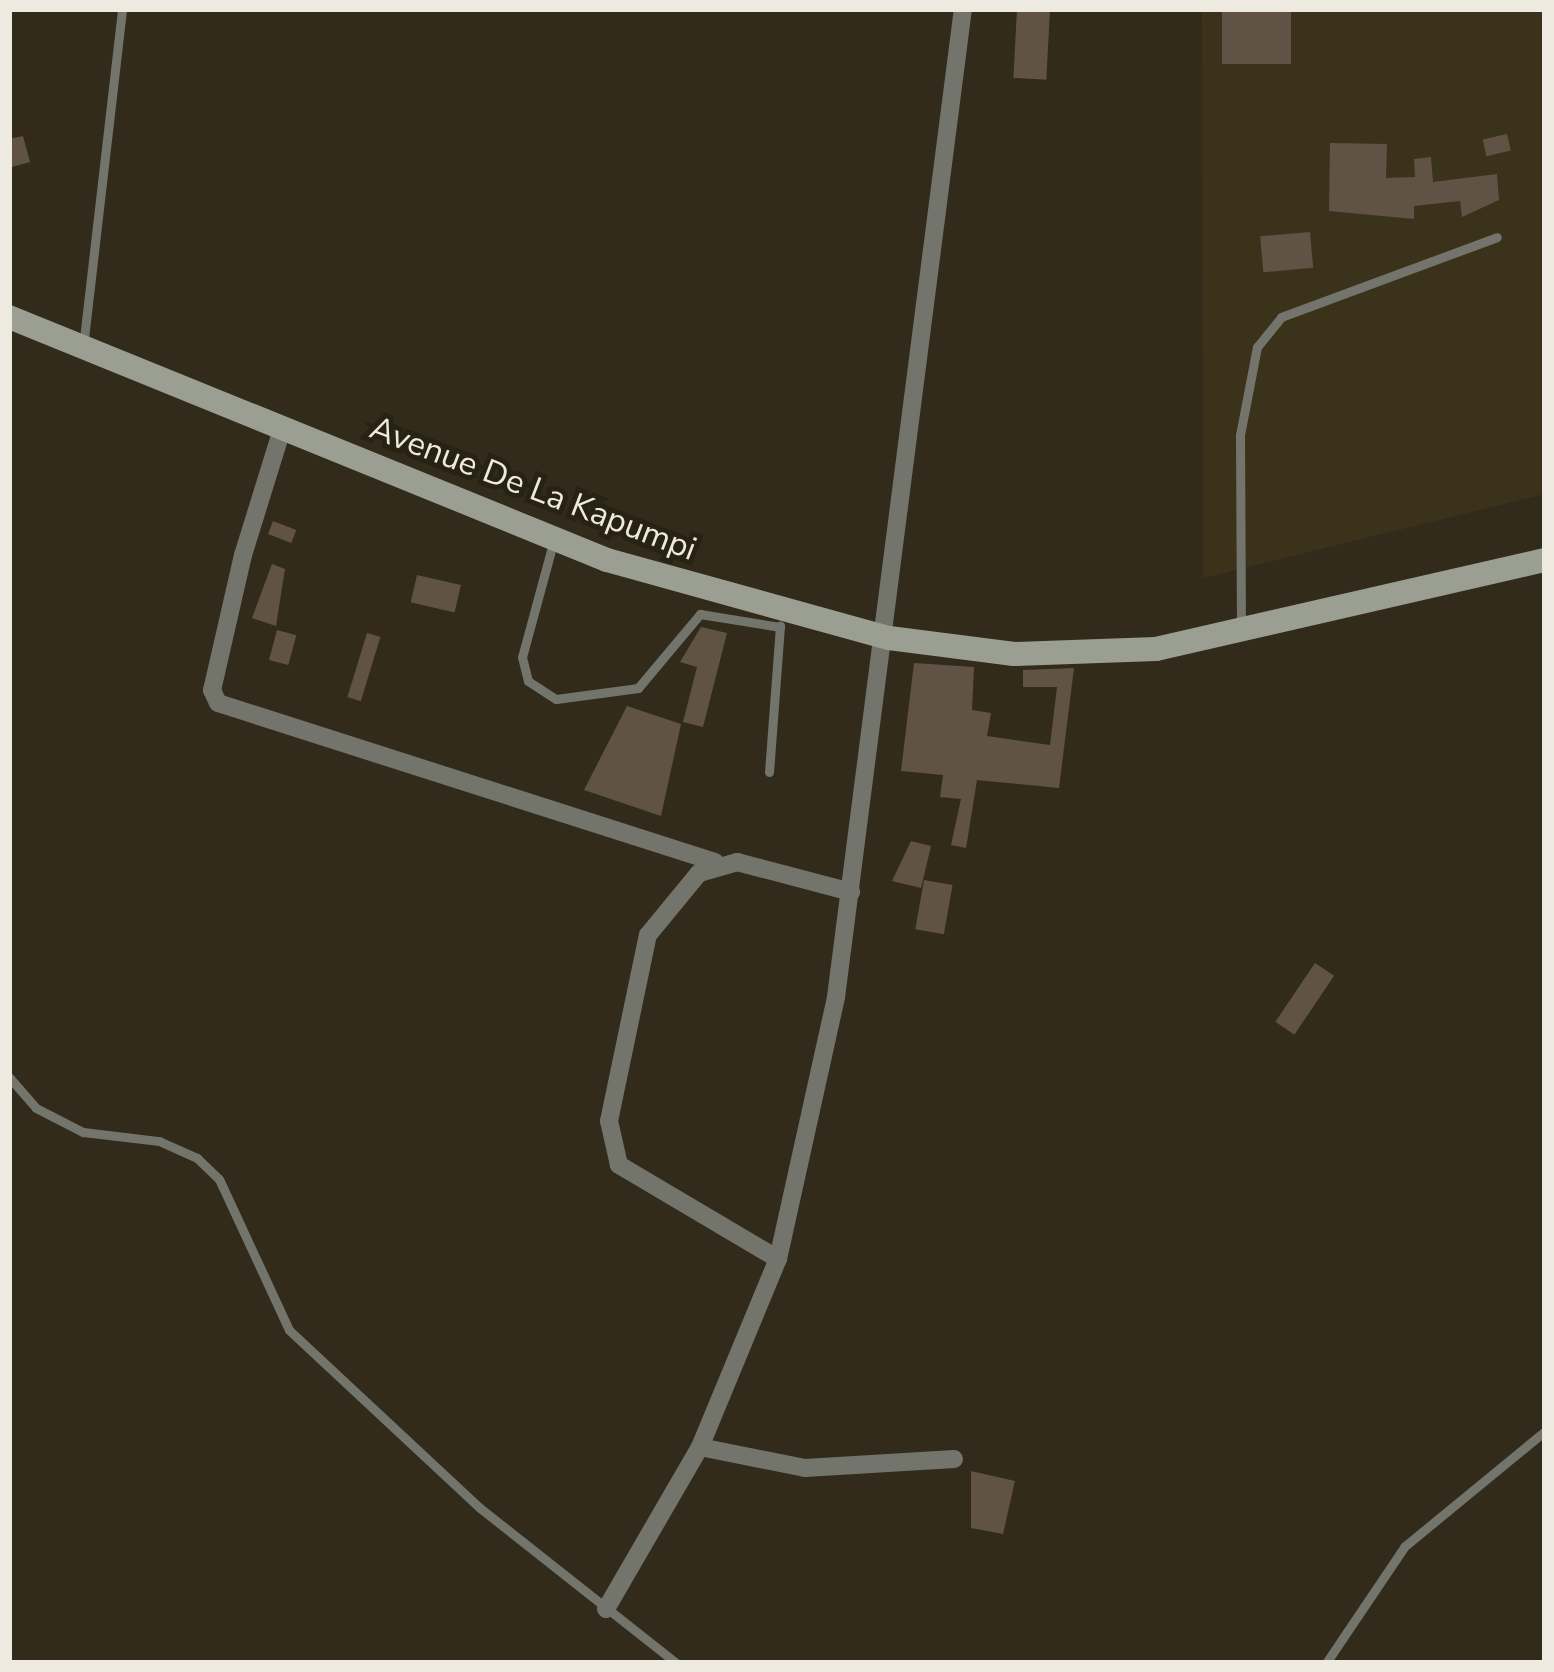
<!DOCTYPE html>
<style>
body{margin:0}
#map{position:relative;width:1554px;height:1672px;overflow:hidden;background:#322b1c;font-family:"Nunito Sans",sans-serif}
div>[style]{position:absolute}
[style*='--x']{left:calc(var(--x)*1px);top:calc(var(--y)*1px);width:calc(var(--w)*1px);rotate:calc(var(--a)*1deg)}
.built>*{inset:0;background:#3b321c}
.building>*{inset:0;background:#615246;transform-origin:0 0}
.lane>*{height:9px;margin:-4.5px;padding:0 4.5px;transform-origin:4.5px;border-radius:4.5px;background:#73756d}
.street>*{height:18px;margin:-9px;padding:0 9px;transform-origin:9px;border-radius:9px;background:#73756d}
.secondary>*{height:24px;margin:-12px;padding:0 12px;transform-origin:12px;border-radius:12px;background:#9b9f92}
span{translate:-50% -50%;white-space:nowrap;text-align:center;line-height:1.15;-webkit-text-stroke:10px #282213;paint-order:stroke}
.street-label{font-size:33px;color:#eeeae0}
.frame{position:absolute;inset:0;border:12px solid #eeeae0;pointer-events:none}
</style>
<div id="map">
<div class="built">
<i style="clip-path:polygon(1202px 9px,1545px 9px,1545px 494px,1203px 578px)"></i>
</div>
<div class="building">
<i style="left:1017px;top:9px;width:33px;height:69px;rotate:3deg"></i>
<i style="left:1222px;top:9px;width:69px;height:55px"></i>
<i style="left:1507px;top:134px;width:17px;height:25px;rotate:77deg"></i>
<i style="clip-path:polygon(23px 136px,30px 162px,12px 167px,9px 139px)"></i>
<i style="clip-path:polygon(1330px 143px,1387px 144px,1386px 178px,1415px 177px,1414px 159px,1431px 157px,1433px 182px,1497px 174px,1499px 200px,1462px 217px,1460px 201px,1414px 206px,1414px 219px,1329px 211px)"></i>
<i style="left:1310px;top:232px;width:36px;height:50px;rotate:85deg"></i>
<i style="left:273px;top:521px;width:25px;height:14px;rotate:21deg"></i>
<i style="clip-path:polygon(272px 564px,285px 569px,276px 626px,252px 618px)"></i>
<i style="left:417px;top:575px;width:45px;height:28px;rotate:13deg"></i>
<i style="clip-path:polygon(701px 627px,727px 633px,703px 727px,683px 722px,697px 667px,680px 662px)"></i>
<i style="left:277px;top:630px;width:20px;height:31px;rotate:15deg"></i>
<i style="left:367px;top:633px;width:14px;height:67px;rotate:17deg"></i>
<i style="clip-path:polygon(914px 663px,974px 667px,972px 710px,991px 713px,987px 736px,1050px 745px,1057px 687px,1023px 687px,1023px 670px,1074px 668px,1059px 788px,977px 780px,966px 848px,951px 845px,961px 799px,940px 797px,943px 775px,901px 771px)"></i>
<i style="clip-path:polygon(627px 706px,681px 724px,661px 816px,584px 790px)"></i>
<i style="clip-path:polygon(911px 841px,931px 846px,921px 888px,892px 881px)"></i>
<i style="left:924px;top:880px;width:29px;height:50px;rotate:10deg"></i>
<i style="left:1315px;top:963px;width:23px;height:71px;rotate:34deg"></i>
<i style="clip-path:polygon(971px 1471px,1015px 1481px,1003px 1534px,971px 1528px)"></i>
</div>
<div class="lane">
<i style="--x:83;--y:347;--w:340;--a:-83.4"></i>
<i style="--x:553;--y:543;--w:118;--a:105.2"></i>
<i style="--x:522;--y:657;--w:25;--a:76"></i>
<i style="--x:528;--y:681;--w:33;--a:33"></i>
<i style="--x:556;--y:699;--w:83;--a:-7.6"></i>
<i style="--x:638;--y:688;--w:97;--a:-50"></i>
<i style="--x:700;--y:614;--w:81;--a:9.2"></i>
<i style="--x:1241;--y:628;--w:193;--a:-90.3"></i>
<i style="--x:1240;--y:435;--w:90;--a:-79.1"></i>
<i style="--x:1257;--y:347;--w:38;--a:-51"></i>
<i style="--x:1281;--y:317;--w:230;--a:-20.3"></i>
<i style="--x:769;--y:772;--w:147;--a:-85.7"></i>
<i style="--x:9;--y:1077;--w:41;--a:48.9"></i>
<i style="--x:36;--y:1108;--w:53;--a:27.1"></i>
<i style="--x:83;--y:1132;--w:77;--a:6.8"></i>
<i style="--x:159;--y:1141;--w:42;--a:24.1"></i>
<i style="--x:197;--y:1158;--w:30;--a:44"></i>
<i style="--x:219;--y:1179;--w:166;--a:65.1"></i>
<i style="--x:289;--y:1330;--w:261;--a:43"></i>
<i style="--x:480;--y:1508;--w:250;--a:38.3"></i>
<i style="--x:1326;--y:1663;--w:141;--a:-56"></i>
<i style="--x:1405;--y:1546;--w:181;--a:-39.4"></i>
</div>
<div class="street">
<i style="--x:283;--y:426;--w:135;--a:107.2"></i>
<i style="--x:243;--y:555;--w:139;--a:102.9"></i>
<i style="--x:212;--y:690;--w:14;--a:65"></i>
<i style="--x:218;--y:703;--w:522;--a:17.74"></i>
<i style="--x:778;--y:1259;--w:185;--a:-149.4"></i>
<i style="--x:619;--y:1165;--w:45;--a:-102.8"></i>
<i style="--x:609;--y:1121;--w:190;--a:-78.2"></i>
<i style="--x:648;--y:935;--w:80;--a:-50.6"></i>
<i style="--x:699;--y:873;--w:40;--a:-16"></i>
<i style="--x:737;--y:862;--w:118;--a:14.7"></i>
<i style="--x:954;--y:1459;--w:149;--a:176.5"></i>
<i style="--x:805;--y:1468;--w:107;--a:-168.7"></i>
<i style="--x:700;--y:1447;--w:204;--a:-67.5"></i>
<i style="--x:778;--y:1259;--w:268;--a:-77.5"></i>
<i style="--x:836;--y:997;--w:996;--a:-82.68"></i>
<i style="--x:606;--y:1609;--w:187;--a:-59.9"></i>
</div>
<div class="secondary">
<i style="--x:9;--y:317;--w:645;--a:22.11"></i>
<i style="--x:607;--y:560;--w:293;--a:15.5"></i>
<i style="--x:889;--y:638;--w:126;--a:7.3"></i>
<i style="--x:1014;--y:654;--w:142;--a:-2"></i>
<i style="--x:1156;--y:649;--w:399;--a:-12.9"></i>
</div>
<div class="street-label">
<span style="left:533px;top:489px;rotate:21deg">Avenue De La Kapumpi</span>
</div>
<div class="frame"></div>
</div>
